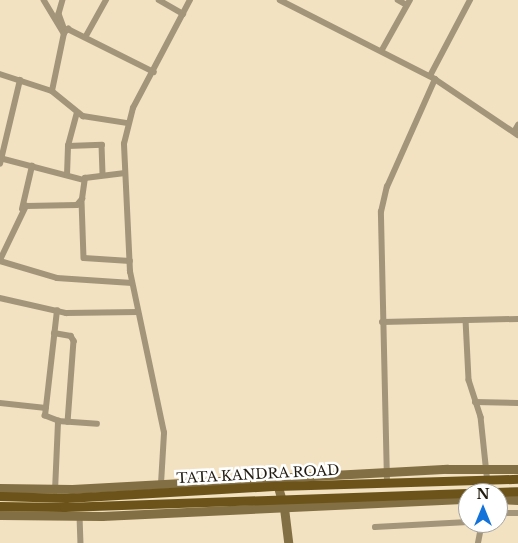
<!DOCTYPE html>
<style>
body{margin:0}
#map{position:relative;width:518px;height:543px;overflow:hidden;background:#f2e2c2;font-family:"Libre Baskerville",serif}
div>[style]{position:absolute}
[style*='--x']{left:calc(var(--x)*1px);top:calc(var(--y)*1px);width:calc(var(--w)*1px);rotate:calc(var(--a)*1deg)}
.street>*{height:5.5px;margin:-2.75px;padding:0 2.75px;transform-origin:2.75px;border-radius:2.75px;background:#a39579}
.secondary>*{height:9px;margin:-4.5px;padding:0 4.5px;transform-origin:4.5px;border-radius:4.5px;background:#836f44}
.primary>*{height:9px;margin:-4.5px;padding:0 4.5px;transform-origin:4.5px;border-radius:4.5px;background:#6c531a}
span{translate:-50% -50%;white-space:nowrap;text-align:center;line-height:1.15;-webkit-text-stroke:5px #fff;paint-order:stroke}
.street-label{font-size:14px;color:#221c10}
.north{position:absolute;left:458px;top:483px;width:50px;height:50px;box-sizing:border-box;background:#fff;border:1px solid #a7a49f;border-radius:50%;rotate:0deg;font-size:14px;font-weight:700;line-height:20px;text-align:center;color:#221c10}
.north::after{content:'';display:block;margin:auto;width:18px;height:22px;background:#1473db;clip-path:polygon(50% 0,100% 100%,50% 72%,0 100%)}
</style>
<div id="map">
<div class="street">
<i style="--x:44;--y:0;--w:39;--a:59"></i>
<i style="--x:63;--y:0;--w:15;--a:106"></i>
<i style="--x:59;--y:14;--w:15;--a:70"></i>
<i style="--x:159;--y:0;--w:28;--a:30"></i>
<i style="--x:280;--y:0;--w:174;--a:27"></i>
<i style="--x:435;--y:79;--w:100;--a:34"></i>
<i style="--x:398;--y:0;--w:10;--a:29"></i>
<i style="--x:86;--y:36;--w:41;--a:-60.9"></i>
<i style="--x:382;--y:50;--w:57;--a:-60.8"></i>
<i style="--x:0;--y:74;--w:55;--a:18.1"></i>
<i style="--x:52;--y:91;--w:40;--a:39"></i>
<i style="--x:83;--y:116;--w:45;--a:9"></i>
<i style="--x:430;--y:76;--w:86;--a:-62.2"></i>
<i style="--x:52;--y:91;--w:59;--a:-78.3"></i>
<i style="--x:64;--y:33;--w:6;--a:-45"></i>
<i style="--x:68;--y:29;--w:96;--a:26.6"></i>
<i style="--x:514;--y:132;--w:8;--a:-60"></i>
<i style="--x:68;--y:146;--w:34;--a:-2"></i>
<i style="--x:102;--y:145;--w:30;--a:88"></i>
<i style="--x:0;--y:158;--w:87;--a:14.7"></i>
<i style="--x:0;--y:164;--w:86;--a:-76.6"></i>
<i style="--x:67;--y:175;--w:29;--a:-88"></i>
<i style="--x:68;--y:146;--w:34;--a:-75"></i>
<i style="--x:82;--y:201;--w:57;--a:88"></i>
<i style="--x:84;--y:258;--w:46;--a:3.7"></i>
<i style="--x:22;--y:209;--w:44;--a:-76.9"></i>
<i style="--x:0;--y:260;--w:60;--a:-64.3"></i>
<i style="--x:26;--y:206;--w:51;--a:-1.1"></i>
<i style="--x:77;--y:205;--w:8;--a:-50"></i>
<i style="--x:82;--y:199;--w:21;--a:-82"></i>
<i style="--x:85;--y:178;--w:40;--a:-7.1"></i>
<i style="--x:0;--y:261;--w:59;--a:16.6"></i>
<i style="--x:57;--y:278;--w:75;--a:3.8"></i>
<i style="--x:0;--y:298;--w:68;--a:12.8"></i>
<i style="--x:66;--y:313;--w:72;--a:-0.8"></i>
<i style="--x:466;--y:320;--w:60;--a:87.1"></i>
<i style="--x:469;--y:380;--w:39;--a:72"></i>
<i style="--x:481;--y:417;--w:76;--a:84"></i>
<i style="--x:382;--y:322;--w:136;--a:-1.3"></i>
<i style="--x:54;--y:333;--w:17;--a:10"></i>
<i style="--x:71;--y:336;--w:6;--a:59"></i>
<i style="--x:74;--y:341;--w:81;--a:94.2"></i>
<i style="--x:475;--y:402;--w:43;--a:1.3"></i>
<i style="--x:0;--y:403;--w:46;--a:6.2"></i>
<i style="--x:58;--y:421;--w:39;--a:4"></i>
<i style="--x:387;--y:482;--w:270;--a:-91.3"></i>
<i style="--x:381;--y:212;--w:26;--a:-77"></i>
<i style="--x:387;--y:187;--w:118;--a:-66"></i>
<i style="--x:161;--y:484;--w:51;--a:-86.6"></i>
<i style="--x:164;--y:433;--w:165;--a:-101.9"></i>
<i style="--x:130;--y:272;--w:128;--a:-92.7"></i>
<i style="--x:124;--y:144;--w:37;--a:-76"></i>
<i style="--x:133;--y:108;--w:122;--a:-62.2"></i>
<i style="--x:55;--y:491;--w:70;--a:-87.5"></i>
<i style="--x:58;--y:421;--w:14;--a:-159"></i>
<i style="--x:45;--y:416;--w:106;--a:-83.5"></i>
<i style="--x:498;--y:513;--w:20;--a:0"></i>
<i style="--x:80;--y:516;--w:27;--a:88"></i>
<i style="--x:375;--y:527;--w:93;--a:-3.1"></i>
<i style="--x:478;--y:543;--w:20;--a:-79"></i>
</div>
<div class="secondary">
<i style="--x:276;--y:480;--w:29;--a:74"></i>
<i style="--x:284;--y:508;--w:35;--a:83"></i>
<i style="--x:0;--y:488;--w:72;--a:0.8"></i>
<i style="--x:72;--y:489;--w:376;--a:-3.1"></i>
<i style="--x:447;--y:469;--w:71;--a:0"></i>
<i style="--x:498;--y:499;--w:20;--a:3"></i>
<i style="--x:0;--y:515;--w:102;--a:0.6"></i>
<i style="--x:102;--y:516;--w:366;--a:-2.7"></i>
</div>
<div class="primary">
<i style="--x:0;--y:496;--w:66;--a:1.7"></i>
<i style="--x:66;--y:498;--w:211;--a:-3.3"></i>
<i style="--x:277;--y:486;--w:241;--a:-1.7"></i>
<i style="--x:0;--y:506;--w:64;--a:0.9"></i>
<i style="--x:64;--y:507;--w:454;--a:-2"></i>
</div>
<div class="street-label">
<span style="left:258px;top:474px;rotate:-3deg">TATA KANDRA ROAD</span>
</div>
<div class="north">N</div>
</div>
